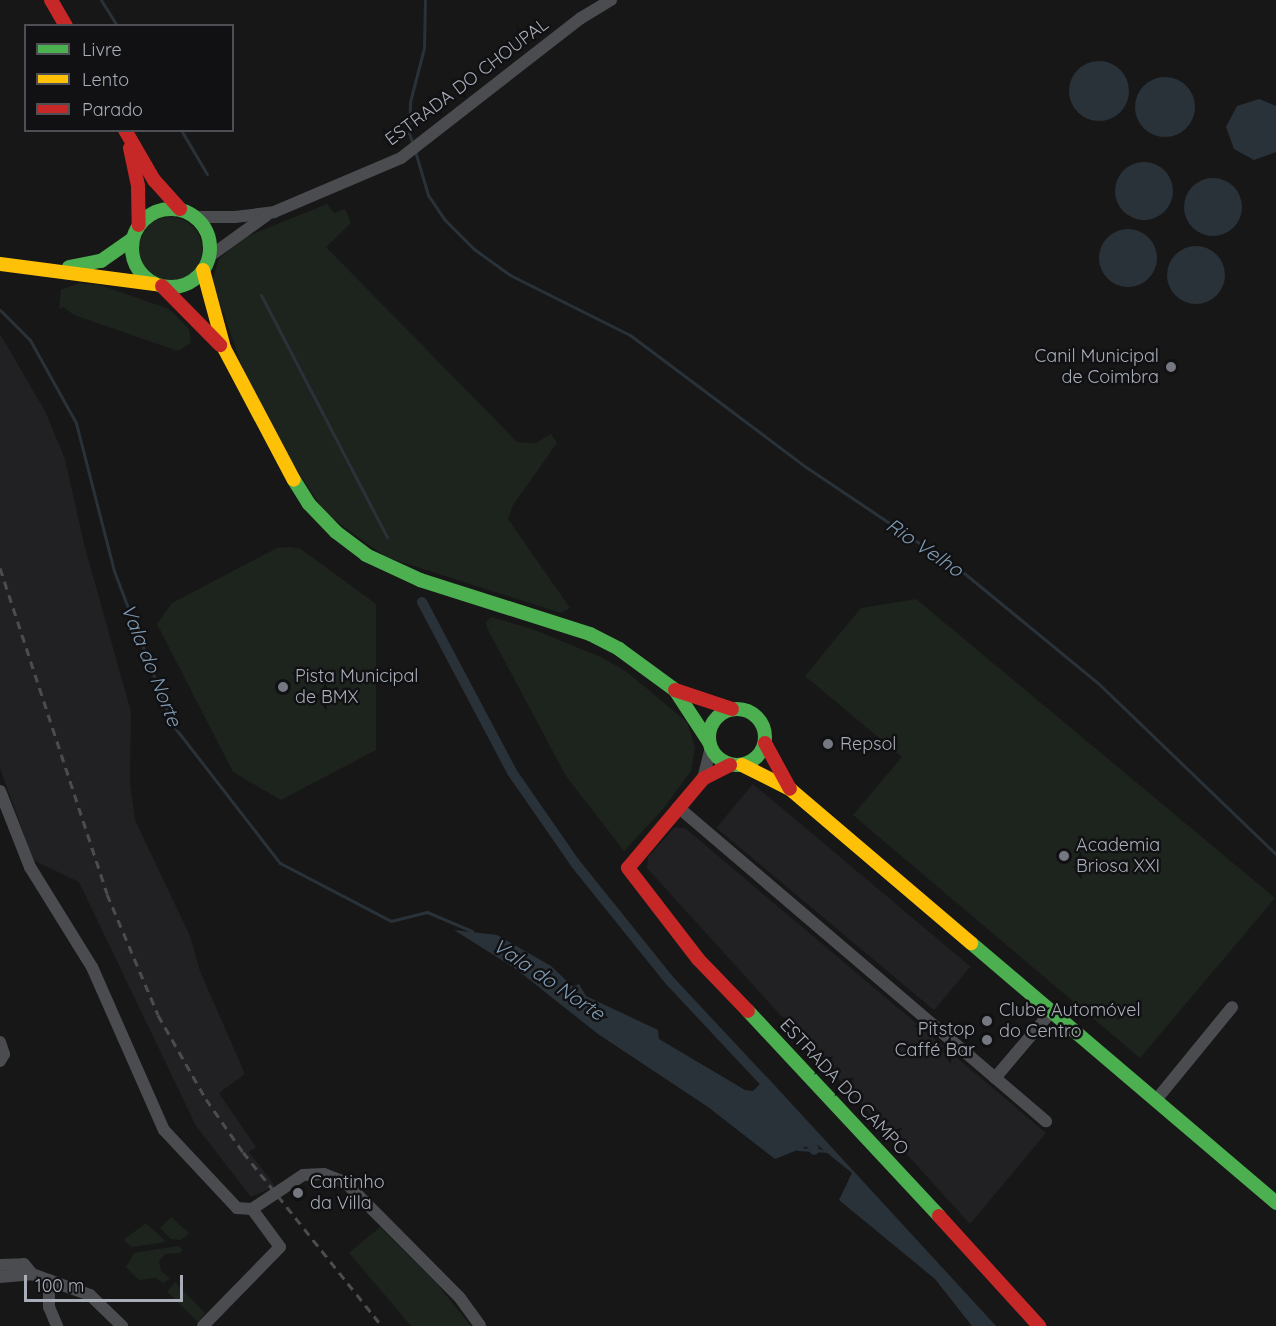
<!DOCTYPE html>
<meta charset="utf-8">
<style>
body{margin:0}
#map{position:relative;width:1276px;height:1326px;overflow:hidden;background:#171717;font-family:Quicksand,sans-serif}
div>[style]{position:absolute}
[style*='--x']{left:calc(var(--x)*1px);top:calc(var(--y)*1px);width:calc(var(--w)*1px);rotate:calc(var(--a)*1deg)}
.built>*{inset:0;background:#212123;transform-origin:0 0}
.green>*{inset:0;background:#1d241e}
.round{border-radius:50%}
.water>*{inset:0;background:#2a3239}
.stream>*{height:3px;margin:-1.5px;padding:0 1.5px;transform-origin:1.5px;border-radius:1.5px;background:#2a3239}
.canal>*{height:10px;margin:-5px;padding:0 5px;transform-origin:5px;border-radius:5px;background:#2a3239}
.street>*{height:12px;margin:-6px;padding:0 6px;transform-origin:6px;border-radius:6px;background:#4b4c50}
.fast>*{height:14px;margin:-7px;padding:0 7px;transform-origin:7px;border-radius:7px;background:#4caf50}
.fast>.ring{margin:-7px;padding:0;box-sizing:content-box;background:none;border:14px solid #4caf50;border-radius:50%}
.slow>*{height:14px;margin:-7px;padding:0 7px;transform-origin:7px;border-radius:7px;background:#ffc107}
.jam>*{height:14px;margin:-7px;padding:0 7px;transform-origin:7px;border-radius:7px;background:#c62828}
.rail>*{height:3px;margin-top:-1.5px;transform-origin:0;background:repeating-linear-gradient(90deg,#4b4c4f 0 8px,transparent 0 14px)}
.dots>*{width:16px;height:16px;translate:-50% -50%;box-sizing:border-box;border:3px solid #111113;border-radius:50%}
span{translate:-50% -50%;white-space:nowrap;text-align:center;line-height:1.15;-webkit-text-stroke:5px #111113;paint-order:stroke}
.street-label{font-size:18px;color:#a8adb8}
.poi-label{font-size:18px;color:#a8adb8}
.right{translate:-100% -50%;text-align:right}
.left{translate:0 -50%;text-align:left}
.water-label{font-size:20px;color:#7f9bb3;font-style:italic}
.legend{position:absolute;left:24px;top:24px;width:210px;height:108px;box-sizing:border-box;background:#111113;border:2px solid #4d4f55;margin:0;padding:8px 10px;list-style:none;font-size:18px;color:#a8adb8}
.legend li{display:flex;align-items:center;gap:12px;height:30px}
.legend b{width:30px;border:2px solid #4d4f55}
.scale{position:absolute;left:24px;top:1275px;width:159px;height:27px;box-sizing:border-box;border:3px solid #a8adb8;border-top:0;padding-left:8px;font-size:18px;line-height:21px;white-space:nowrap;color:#a8adb8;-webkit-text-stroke:4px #111113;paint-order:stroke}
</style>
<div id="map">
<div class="built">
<i style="clip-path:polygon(0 334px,45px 411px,65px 459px,84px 544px,131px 712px,130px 784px,135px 820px,190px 936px,200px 971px,245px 1074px,219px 1093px,256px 1147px,249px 1152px,275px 1186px,251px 1197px,196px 1126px,79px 882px,33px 860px,0 768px)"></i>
<i style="left:753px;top:784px;width:284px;height:57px;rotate:40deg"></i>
<i style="clip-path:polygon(674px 828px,685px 828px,1046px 1133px,970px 1224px,647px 868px,648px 857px)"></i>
</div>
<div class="green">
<i style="clip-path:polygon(327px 204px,334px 213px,345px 209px,351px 223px,326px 247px,517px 442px,536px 443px,551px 434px,557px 443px,513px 505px,508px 519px,570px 608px,561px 613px,386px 557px,325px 513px,294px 465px,245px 375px,212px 280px,219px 259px,243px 238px)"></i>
<i class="round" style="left:138px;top:217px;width:64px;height:64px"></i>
<i style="clip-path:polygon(79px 283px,100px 285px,169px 309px,189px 329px,191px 343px,178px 351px,74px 315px,63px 307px,59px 309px,61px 290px)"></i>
<i style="clip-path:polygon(290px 547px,301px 549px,376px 604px,376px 750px,281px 800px,233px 772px,157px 624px,172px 603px,277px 548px)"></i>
<i style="clip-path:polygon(916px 599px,1275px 898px,1140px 1058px,853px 815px,902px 757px,805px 676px,861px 608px)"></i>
<i style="clip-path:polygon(491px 617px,532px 629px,601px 657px,627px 672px,687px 722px,695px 747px,691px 771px,663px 809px,624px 851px,566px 776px,487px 628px,486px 622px)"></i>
<i style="clip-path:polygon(171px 1217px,189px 1233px,181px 1240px,171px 1239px,160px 1228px)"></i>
<i style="clip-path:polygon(146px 1223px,166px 1242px,132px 1247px,123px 1240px)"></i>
<i style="clip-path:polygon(380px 1227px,437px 1284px,471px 1326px,411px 1326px,349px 1253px)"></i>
<i style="clip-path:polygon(178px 1246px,183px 1249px,180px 1253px,165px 1254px,159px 1261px,161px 1271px,170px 1278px,164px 1283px,155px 1278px,139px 1280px,126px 1267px,134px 1253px)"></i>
<i style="clip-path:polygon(175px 1282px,205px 1313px,198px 1322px,167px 1292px)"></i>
</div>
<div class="water">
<i class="round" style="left:1069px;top:61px;width:60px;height:60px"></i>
<i class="round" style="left:1135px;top:77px;width:60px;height:60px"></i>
<i style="clip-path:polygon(1259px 99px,1276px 106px,1276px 152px,1254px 160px,1234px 149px,1226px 127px,1237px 106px)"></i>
<i class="round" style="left:1115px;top:162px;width:58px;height:58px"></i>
<i class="round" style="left:1184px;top:178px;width:58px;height:58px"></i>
<i class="round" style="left:1099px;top:229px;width:58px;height:58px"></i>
<i class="round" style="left:1167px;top:246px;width:58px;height:58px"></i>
<i style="clip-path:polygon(454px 930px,497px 935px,551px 966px,573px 987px,579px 984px,586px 996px,658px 1030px,659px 1039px,745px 1090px,753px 1091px,767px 1077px,996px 1326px,972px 1326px,935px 1279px,839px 1200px,852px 1173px,815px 1143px,775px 1159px,708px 1107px,598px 1034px,516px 969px)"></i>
</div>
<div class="stream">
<i style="--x:101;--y:0;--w:31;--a:58"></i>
<i style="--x:181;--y:130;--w:51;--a:59.4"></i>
<i style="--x:413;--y:145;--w:13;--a:-108"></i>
<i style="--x:409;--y:133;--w:31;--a:-88"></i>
<i style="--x:410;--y:102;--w:56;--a:-75.5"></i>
<i style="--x:424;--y:48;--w:48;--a:-88.8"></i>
<i style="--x:415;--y:151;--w:46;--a:73.5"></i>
<i style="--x:428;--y:195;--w:29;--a:56"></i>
<i style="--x:444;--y:219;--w:42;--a:45"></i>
<i style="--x:474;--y:249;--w:44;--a:35.8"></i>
<i style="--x:510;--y:275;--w:134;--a:26.6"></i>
<i style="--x:630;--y:335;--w:220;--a:36.9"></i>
<i style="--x:806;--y:467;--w:190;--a:33.9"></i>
<i style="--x:964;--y:573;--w:173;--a:39.4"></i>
<i style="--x:1098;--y:683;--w:247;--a:43.9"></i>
<i style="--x:261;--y:295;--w:273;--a:62.5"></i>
<i style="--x:0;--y:310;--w:42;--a:45"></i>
<i style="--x:30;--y:340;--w:95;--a:61"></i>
<i style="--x:76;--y:423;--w:153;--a:75.6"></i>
<i style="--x:114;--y:571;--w:164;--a:69.2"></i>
<i style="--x:172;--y:724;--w:176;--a:52.2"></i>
<i style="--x:280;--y:863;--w:125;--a:27.6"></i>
<i style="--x:391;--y:921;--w:37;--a:-14"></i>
<i style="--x:427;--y:912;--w:49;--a:22.9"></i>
<i style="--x:798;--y:1149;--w:30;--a:4"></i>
</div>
<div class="canal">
<i style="--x:422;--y:602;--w:192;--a:62.1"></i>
<i style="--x:512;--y:772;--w:111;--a:55.3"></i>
<i style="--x:575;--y:863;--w:151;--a:51.2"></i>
<i style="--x:670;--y:981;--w:148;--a:46.9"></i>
<i style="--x:805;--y:1132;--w:20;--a:63"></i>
</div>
<div class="street">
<i style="--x:196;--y:217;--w:39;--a:0"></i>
<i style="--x:235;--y:217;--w:39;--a:-7"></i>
<i style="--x:274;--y:212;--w:138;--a:-23"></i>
<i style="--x:401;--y:158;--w:228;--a:-37.9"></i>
<i style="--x:581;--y:18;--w:35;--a:-31"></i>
<i style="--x:210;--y:256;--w:70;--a:-35.7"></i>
<i style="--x:703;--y:779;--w:32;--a:-76"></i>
<i style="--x:0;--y:791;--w:82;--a:68.5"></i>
<i style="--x:30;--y:867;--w:118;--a:58.2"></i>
<i style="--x:92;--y:967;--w:178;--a:66.2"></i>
<i style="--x:164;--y:1130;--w:107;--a:46.9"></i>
<i style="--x:237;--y:1208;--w:15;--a:4"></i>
<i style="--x:252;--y:1209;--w:47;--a:53.6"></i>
<i style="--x:280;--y:1247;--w:110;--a:134.3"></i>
<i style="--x:678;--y:807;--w:484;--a:40.5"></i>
<i style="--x:0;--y:1042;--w:13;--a:72"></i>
<i style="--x:4;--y:1054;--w:8;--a:120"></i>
<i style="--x:995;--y:1078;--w:87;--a:-49.7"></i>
<i style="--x:1156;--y:1100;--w:120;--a:-50.7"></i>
<i style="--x:252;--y:1209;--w:61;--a:-33.7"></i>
<i style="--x:303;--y:1175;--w:21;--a:-3"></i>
<i style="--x:324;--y:1174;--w:22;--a:21"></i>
<i style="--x:345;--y:1182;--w:163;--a:45.2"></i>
<i style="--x:460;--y:1298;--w:34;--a:54"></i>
<i style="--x:0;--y:1265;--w:24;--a:-2"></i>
<i style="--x:24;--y:1264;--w:13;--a:51"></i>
<i style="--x:32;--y:1274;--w:62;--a:19.9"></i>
<i style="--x:90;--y:1295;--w:45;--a:44.1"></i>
<i style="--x:0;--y:1277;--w:32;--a:-5"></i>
<i style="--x:49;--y:1280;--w:27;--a:90"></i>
<i style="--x:49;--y:1307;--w:21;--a:67"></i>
</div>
<div class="fast">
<i class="ring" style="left:132px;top:209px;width:64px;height:64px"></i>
<i style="--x:69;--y:267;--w:33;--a:-11"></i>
<i style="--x:101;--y:261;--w:38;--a:-35"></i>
<i style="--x:294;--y:480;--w:28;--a:58"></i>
<i style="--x:309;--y:504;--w:39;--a:46"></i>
<i style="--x:336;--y:532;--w:38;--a:37"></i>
<i style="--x:366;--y:555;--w:60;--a:24.8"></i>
<i style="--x:420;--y:580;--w:178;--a:17.6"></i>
<i style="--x:590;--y:634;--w:33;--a:27"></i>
<i style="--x:619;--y:649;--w:69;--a:36.2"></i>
<i style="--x:675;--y:690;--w:62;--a:56.8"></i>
<i class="ring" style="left:709px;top:709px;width:42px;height:42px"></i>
<i style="--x:971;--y:943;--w:401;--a:40.4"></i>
<i style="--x:748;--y:1011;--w:280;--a:47"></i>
</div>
<div class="slow">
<i style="--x:0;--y:264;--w:156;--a:7.4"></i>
<i style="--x:203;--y:270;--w:81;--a:74.9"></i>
<i style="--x:224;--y:348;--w:149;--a:62.1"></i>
<i style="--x:742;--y:765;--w:54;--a:26.6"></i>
<i style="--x:790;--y:789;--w:238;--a:40.4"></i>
</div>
<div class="jam">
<i style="--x:51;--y:0;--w:30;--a:60"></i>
<i style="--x:125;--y:130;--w:58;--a:59.9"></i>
<i style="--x:154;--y:180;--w:39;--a:48"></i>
<i style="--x:130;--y:148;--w:39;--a:78"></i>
<i style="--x:138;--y:186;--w:39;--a:89"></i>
<i style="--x:162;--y:286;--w:83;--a:45.5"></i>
<i style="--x:675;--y:690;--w:60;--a:18.4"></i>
<i style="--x:765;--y:743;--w:52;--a:61.5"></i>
<i style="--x:730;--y:765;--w:30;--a:153"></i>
<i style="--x:703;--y:779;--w:116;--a:130.1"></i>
<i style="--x:628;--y:868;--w:115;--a:52.4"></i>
<i style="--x:698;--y:959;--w:72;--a:46.1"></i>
<i style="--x:939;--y:1216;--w:149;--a:47.7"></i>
</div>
<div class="rail">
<i style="--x:0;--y:568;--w:343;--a:71.8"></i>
<i style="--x:107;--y:894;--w:131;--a:67.1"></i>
<i style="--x:158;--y:1015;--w:97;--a:60.3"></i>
<i style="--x:206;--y:1099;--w:65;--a:55.1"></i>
<i style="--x:243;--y:1152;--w:223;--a:51.4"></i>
</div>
<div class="dots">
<i style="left:1171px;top:367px;background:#757880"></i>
<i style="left:283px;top:687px;background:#757880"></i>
<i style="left:828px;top:744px;background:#757880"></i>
<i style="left:1064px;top:856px;background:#757880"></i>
<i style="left:987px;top:1021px;background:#757880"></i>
<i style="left:987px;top:1040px;background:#757880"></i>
<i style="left:298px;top:1193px;background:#757880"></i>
</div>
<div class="street-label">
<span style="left:467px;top:82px;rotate:-37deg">ESTRADA DO CHOUPAL</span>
<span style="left:844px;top:1087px;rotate:47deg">ESTRADA DO CAMPO</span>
</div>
<div class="poi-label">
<span class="right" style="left:1159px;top:367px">Canil Municipal<br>de Coimbra</span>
<span class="left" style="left:295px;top:687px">Pista Municipal<br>de BMX</span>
<span class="left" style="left:840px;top:744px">Repsol</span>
<span class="left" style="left:1076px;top:856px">Academia<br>Briosa XXI</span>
<span class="left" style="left:999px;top:1021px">Clube Automóvel<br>do Centro</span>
<span class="right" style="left:975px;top:1040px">Pitstop<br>Caffé Bar</span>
<span class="left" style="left:310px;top:1193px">Cantinho<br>da Villa</span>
</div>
<div class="water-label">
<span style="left:925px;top:547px;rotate:34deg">Rio Velho</span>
<span style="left:152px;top:665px;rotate:68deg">Vala do Norte</span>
<span style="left:549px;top:979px;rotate:34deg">Vala do Norte</span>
</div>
<ul class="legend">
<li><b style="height:8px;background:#4caf50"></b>Livre</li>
<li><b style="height:8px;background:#ffc107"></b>Lento</li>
<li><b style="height:8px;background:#c62828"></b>Parado</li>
</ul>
<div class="scale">100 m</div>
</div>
